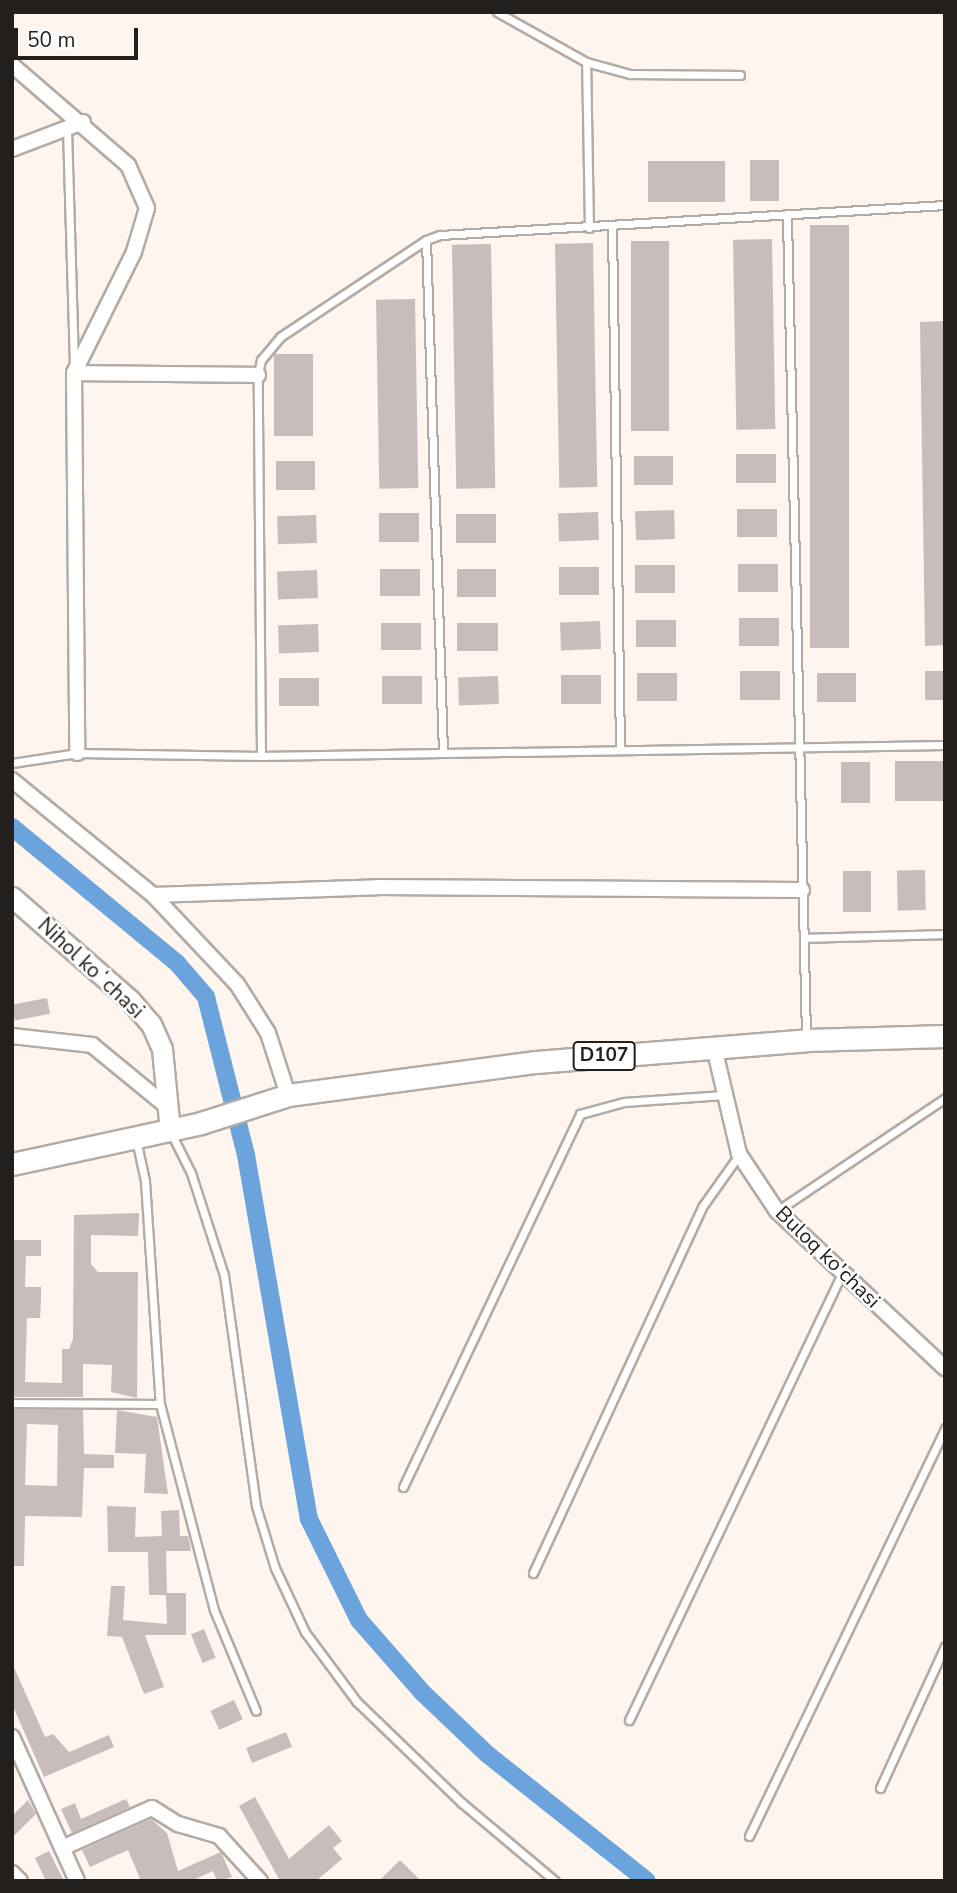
<!DOCTYPE html>
<meta charset="utf-8">
<style>
body{margin:0}
#map{position:relative;width:957px;height:1893px;overflow:hidden;background:#fef5ef;font-family:"Nunito Sans",sans-serif}
div>[style]{position:absolute}
[style*='--x']{left:calc(var(--x)*1px);top:calc(var(--y)*1px);width:calc(var(--w)*1px);rotate:calc(var(--a)*1deg)}
.canal>*{height:18px;margin:-9px;padding:0 9px;transform-origin:9px;border-radius:9px;background:#6ba4dd}
.building>*{inset:0;background:#c8bdbc;transform-origin:0 0}
.roads{filter:drop-shadow(2px 0 #b3aba6) drop-shadow(-2px 0 #b3aba6) drop-shadow(0 2px #b3aba6) drop-shadow(0 -2px #b3aba6)}
.service>*{height:7px;margin:-3.5px;padding:0 3.5px;transform-origin:3.5px;border-radius:3.5px;background:#fff}
.minor>*{height:14px;margin:-7px;padding:0 7px;transform-origin:7px;border-radius:7px;background:#fff}
.secondary>*{height:19px;margin:-9.5px;padding:0 9.5px;transform-origin:9.5px;border-radius:9.5px;background:#fff}
.primary>*{height:21px;margin:-10.5px;padding:0 10.5px;transform-origin:10.5px;border-radius:10.5px;background:#fff}
span{translate:-50% -50%;white-space:nowrap;text-align:center;line-height:1.15;-webkit-text-stroke:5px #fff;paint-order:stroke}
.shield-label span{padding:2px 5px;background:#fff;border:2px solid;border-radius:5px;-webkit-text-stroke-width:0}
.shield-label{font-size:19px;color:#221f1d;font-weight:700}
.street-label{font-size:21px;color:#221f1d}
.frame{position:absolute;inset:0;border:14px solid #221f1d;pointer-events:none}
.scale{position:absolute;left:14px;top:28px;width:124px;height:32px;box-sizing:border-box;border:4px solid #221f1d;border-top:0;padding-left:9px;font-size:21px;line-height:24px;white-space:nowrap;color:#221f1d;-webkit-text-stroke:5px #fff;paint-order:stroke}
</style>
<div id="map">
<div class="canal">
<i style="--x:12;--y:827;--w:214;--a:39.5"></i>
<i style="--x:177;--y:963;--w:45;--a:49.5"></i>
<i style="--x:206;--y:997;--w:163;--a:75.8"></i>
<i style="--x:246;--y:1155;--w:369;--a:80.2"></i>
<i style="--x:309;--y:1519;--w:113;--a:63.7"></i>
<i style="--x:359;--y:1620;--w:97;--a:48.8"></i>
<i style="--x:423;--y:1693;--w:88;--a:43.6"></i>
<i style="--x:487;--y:1754;--w:204;--a:38.4"></i>
</div>
<div class="building">
<i style="left:779px;top:160px;width:41px;height:29px;rotate:90deg"></i>
<i style="left:725px;top:161px;width:41px;height:77px;rotate:90deg"></i>
<i style="left:810px;top:225px;width:39px;height:423px"></i>
<i style="left:772px;top:239px;width:190px;height:39px;rotate:89deg"></i>
<i style="left:631px;top:241px;width:38px;height:190px"></i>
<i style="left:593px;top:243px;width:244px;height:38px;rotate:89deg"></i>
<i style="left:491px;top:244px;width:244px;height:39px;rotate:89deg"></i>
<i style="left:415px;top:299px;width:189px;height:39px;rotate:89deg"></i>
<i style="clip-path:polygon(945px 321px,945px 645px,925px 646px,920px 322px)"></i>
<i style="left:274px;top:354px;width:39px;height:82px"></i>
<i style="left:776px;top:454px;width:29px;height:40px;rotate:90deg"></i>
<i style="left:634px;top:456px;width:39px;height:29px"></i>
<i style="left:276px;top:461px;width:39px;height:29px"></i>
<i style="left:777px;top:509px;width:28px;height:40px;rotate:90deg"></i>
<i style="left:674px;top:510px;width:29px;height:39px;rotate:88deg"></i>
<i style="left:598px;top:512px;width:28px;height:40px;rotate:88deg"></i>
<i style="left:419px;top:513px;width:29px;height:40px;rotate:90deg"></i>
<i style="left:456px;top:514px;width:40px;height:29px"></i>
<i style="left:316px;top:515px;width:28px;height:39px;rotate:88deg"></i>
<i style="left:778px;top:564px;width:28px;height:40px;rotate:90deg"></i>
<i style="left:675px;top:565px;width:28px;height:40px;rotate:90deg"></i>
<i style="left:599px;top:567px;width:28px;height:40px;rotate:90deg"></i>
<i style="left:420px;top:569px;width:27px;height:40px;rotate:90deg"></i>
<i style="left:457px;top:569px;width:39px;height:28px"></i>
<i style="left:317px;top:570px;width:28px;height:40px;rotate:88deg"></i>
<i style="left:779px;top:618px;width:28px;height:40px;rotate:90deg"></i>
<i style="left:636px;top:620px;width:40px;height:27px"></i>
<i style="left:600px;top:621px;width:28px;height:40px;rotate:88deg"></i>
<i style="left:421px;top:623px;width:27px;height:40px;rotate:90deg"></i>
<i style="left:457px;top:623px;width:41px;height:28px"></i>
<i style="left:318px;top:624px;width:28px;height:40px;rotate:88deg"></i>
<i style="left:780px;top:671px;width:29px;height:40px;rotate:90deg"></i>
<i style="left:925px;top:671px;width:20px;height:29px"></i>
<i style="left:637px;top:673px;width:40px;height:28px"></i>
<i style="left:817px;top:673px;width:39px;height:29px"></i>
<i style="left:561px;top:675px;width:40px;height:29px"></i>
<i style="left:422px;top:676px;width:28px;height:40px;rotate:90deg"></i>
<i style="left:498px;top:676px;width:28px;height:40px;rotate:88deg"></i>
<i style="left:279px;top:678px;width:40px;height:28px"></i>
<i style="left:945px;top:761px;width:40px;height:50px;rotate:90deg"></i>
<i style="left:841px;top:762px;width:29px;height:41px"></i>
<i style="left:925px;top:870px;width:40px;height:28px;rotate:89deg"></i>
<i style="left:843px;top:871px;width:28px;height:41px"></i>
<i style="left:47px;top:998px;width:16px;height:36px;rotate:79deg"></i>
<i style="clip-path:polygon(139px 1213px,138px 1236px,91px 1235px,91px 1264px,98px 1272px,138px 1272px,137px 1398px,111px 1392px,112px 1365px,83px 1364px,83px 1397px,12px 1397px,12px 1240px,41px 1240px,41px 1256px,26px 1256px,25px 1287px,41px 1287px,41px 1301px,40px 1318px,27px 1318px,25px 1382px,62px 1383px,62px 1349px,69px 1349px,73px 1339px,74px 1215px)"></i>
<i style="clip-path:polygon(evenodd,12px 1409px,83px 1410px,84px 1454px,114px 1455px,114px 1468px,84px 1468px,82px 1517px,25px 1516px,24px 1566px,12px 1566px,12px 1409px,27px 1424px,58px 1425px,57px 1486px,25px 1485px,27px 1424px)"></i>
<i style="clip-path:polygon(117px 1410px,157px 1417px,168px 1494px,144px 1493px,146px 1454px,115px 1453px)"></i>
<i style="clip-path:polygon(107px 1506px,136px 1507px,135px 1537px,162px 1536px,161px 1511px,179px 1510px,180px 1536px,188px 1536px,190px 1544px,191px 1551px,166px 1551px,167px 1593px,186px 1593px,186px 1635px,145px 1635px,164px 1687px,144px 1694px,122px 1637px,107px 1636px,111px 1586px,125px 1586px,123px 1620px,167px 1624px,166px 1595px,149px 1595px,148px 1552px,108px 1552px)"></i>
<i style="left:204px;top:1629px;width:31px;height:14px;rotate:68deg"></i>
<i style="clip-path:polygon(12px 1663px,45px 1737px,53px 1734px,69px 1752px,109px 1735px,114px 1747px,44px 1777px,12px 1704px)"></i>
<i style="left:234px;top:1700px;width:21px;height:26px;rotate:65deg"></i>
<i style="left:286px;top:1732px;width:16px;height:43px;rotate:68deg"></i>
<i style="clip-path:polygon(255px 1797px,289px 1859px,329px 1825px,342px 1841px,333px 1848px,342px 1859px,316px 1881px,280px 1881px,239px 1806px)"></i>
<i style="clip-path:polygon(126px 1799px,130px 1807px,72px 1833px,61px 1809px,75px 1803px,81px 1819px)"></i>
<i style="clip-path:polygon(28px 1800px,36px 1814px,12px 1838px,12px 1816px)"></i>
<i style="clip-path:polygon(151px 1819px,167px 1833px,178px 1871px,221px 1852px,232px 1877px,217px 1881px,213px 1871px,191px 1881px,141px 1881px,128px 1850px,90px 1867px,82px 1850px)"></i>
<i style="clip-path:polygon(49px 1851px,64px 1881px,46px 1881px,35px 1858px)"></i>
<i style="clip-path:polygon(400px 1860px,421px 1881px,379px 1881px)"></i>
</div>
<div class="roads">
<div class="service">
<i style="--x:497;--y:12;--w:102;--a:29.3"></i>
<i style="--x:67;--y:129;--w:236;--a:88.3"></i>
<i style="--x:787;--y:218;--w:818;--a:88.67"></i>
<i style="--x:612;--y:227;--w:523;--a:89.12"></i>
<i style="--x:589;--y:228;--w:166;--a:-91"></i>
<i style="--x:586;--y:62;--w:46;--a:15.3"></i>
<i style="--x:630;--y:74;--w:110;--a:0.5"></i>
<i style="--x:426;--y:240;--w:513;--a:88.1"></i>
<i style="--x:261;--y:756;--w:381;--a:-90.5"></i>
<i style="--x:258;--y:375;--w:15;--a:-79"></i>
<i style="--x:261;--y:360;--w:30;--a:-50"></i>
<i style="--x:280;--y:337;--w:175;--a:-33.6"></i>
<i style="--x:426;--y:240;--w:15;--a:-20"></i>
<i style="--x:440;--y:235;--w:506;--a:-3.4"></i>
<i style="--x:12;--y:763;--w:66;--a:-8.7"></i>
<i style="--x:77;--y:753;--w:184;--a:0.9"></i>
<i style="--x:261;--y:756;--w:684;--a:-0.92"></i>
<i style="--x:804;--y:938;--w:141;--a:-1.6"></i>
<i style="--x:171;--y:1133;--w:45;--a:63.4"></i>
<i style="--x:191;--y:1173;--w:107;--a:72.1"></i>
<i style="--x:224;--y:1275;--w:233;--a:82.1"></i>
<i style="--x:256;--y:1506;--w:65;--a:73"></i>
<i style="--x:275;--y:1568;--w:71;--a:64.9"></i>
<i style="--x:305;--y:1632;--w:87;--a:53.4"></i>
<i style="--x:357;--y:1702;--w:146;--a:43.9"></i>
<i style="--x:462;--y:1803;--w:121;--a:40"></i>
<i style="--x:136;--y:1139;--w:43;--a:77.9"></i>
<i style="--x:145;--y:1181;--w:224;--a:86.2"></i>
<i style="--x:160;--y:1404;--w:213;--a:75.3"></i>
<i style="--x:214;--y:1610;--w:109;--a:67.4"></i>
<i style="--x:777;--y:1211;--w:202;--a:-33.9"></i>
<i style="--x:12;--y:1403;--w:148;--a:0.4"></i>
<i style="--x:403;--y:1487;--w:413;--a:-64.6"></i>
<i style="--x:580;--y:1114;--w:46;--a:-15.3"></i>
<i style="--x:624;--y:1102;--w:100;--a:-4"></i>
<i style="--x:533;--y:1573;--w:403;--a:-65.2"></i>
<i style="--x:702;--y:1207;--w:64;--a:-54.6"></i>
<i style="--x:629;--y:1720;--w:495;--a:-64.5"></i>
<i style="--x:880;--y:1788;--w:156;--a:-65.4"></i>
<i style="--x:749;--y:1836;--w:453;--a:-64.3"></i>
</div>
<div class="minor">
<i style="--x:12;--y:65;--w:153;--a:40.8"></i>
<i style="--x:128;--y:165;--w:47;--a:66.2"></i>
<i style="--x:147;--y:208;--w:46;--a:106.5"></i>
<i style="--x:134;--y:252;--w:135;--a:116.4"></i>
<i style="--x:74;--y:373;--w:380;--a:89.5"></i>
<i style="--x:12;--y:149;--w:76;--a:-20.8"></i>
<i style="--x:74;--y:373;--w:184;--a:0.6"></i>
<i style="--x:12;--y:780;--w:182;--a:39.2"></i>
<i style="--x:153;--y:895;--w:122;--a:46.7"></i>
<i style="--x:237;--y:984;--w:58;--a:57.7"></i>
<i style="--x:268;--y:1033;--w:65;--a:72.1"></i>
<i style="--x:153;--y:895;--w:225;--a:-2"></i>
<i style="--x:378;--y:887;--w:424;--a:0.4"></i>
<i style="--x:12;--y:1036;--w:81;--a:6.4"></i>
<i style="--x:92;--y:1045;--w:94;--a:39.4"></i>
<i style="--x:714;--y:1047;--w:110;--a:76.8"></i>
<i style="--x:739;--y:1154;--w:69;--a:56.3"></i>
<i style="--x:777;--y:1211;--w:230;--a:43.1"></i>
<i style="--x:12;--y:1737;--w:158;--a:65.7"></i>
<i style="--x:62;--y:1848;--w:98;--a:-24"></i>
<i style="--x:152;--y:1808;--w:31;--a:32"></i>
<i style="--x:178;--y:1824;--w:43;--a:16.3"></i>
<i style="--x:219;--y:1836;--w:61;--a:47.7"></i>
<i style="--x:12;--y:1873;--w:11;--a:45"></i>
</div>
<div class="secondary">
<i style="--x:12;--y:897;--w:157;--a:41.1"></i>
<i style="--x:130;--y:1000;--w:32;--a:49"></i>
<i style="--x:151;--y:1024;--w:27;--a:66"></i>
<i style="--x:162;--y:1049;--w:81;--a:84.4"></i>
</div>
<div class="primary">
<i style="--x:12;--y:1164;--w:193;--a:-12.2"></i>
<i style="--x:201;--y:1123;--w:91;--a:-17.8"></i>
<i style="--x:288;--y:1095;--w:250;--a:-7.6"></i>
<i style="--x:536;--y:1062;--w:272;--a:-4.6"></i>
<i style="--x:807;--y:1040;--w:138;--a:-1.7"></i>
</div>
</div>
<div class="shield-label">
<span style="left:604px;top:1056px">D107</span>
</div>
<div class="street-label">
<span style="left:91px;top:968px;rotate:43deg">Nihol koʻchasi</span>
<span style="left:828px;top:1257px;rotate:44deg">Buloq ko'chasi</span>
</div>
<div class="frame"></div>
<div class="scale">50 m</div>
</div>
